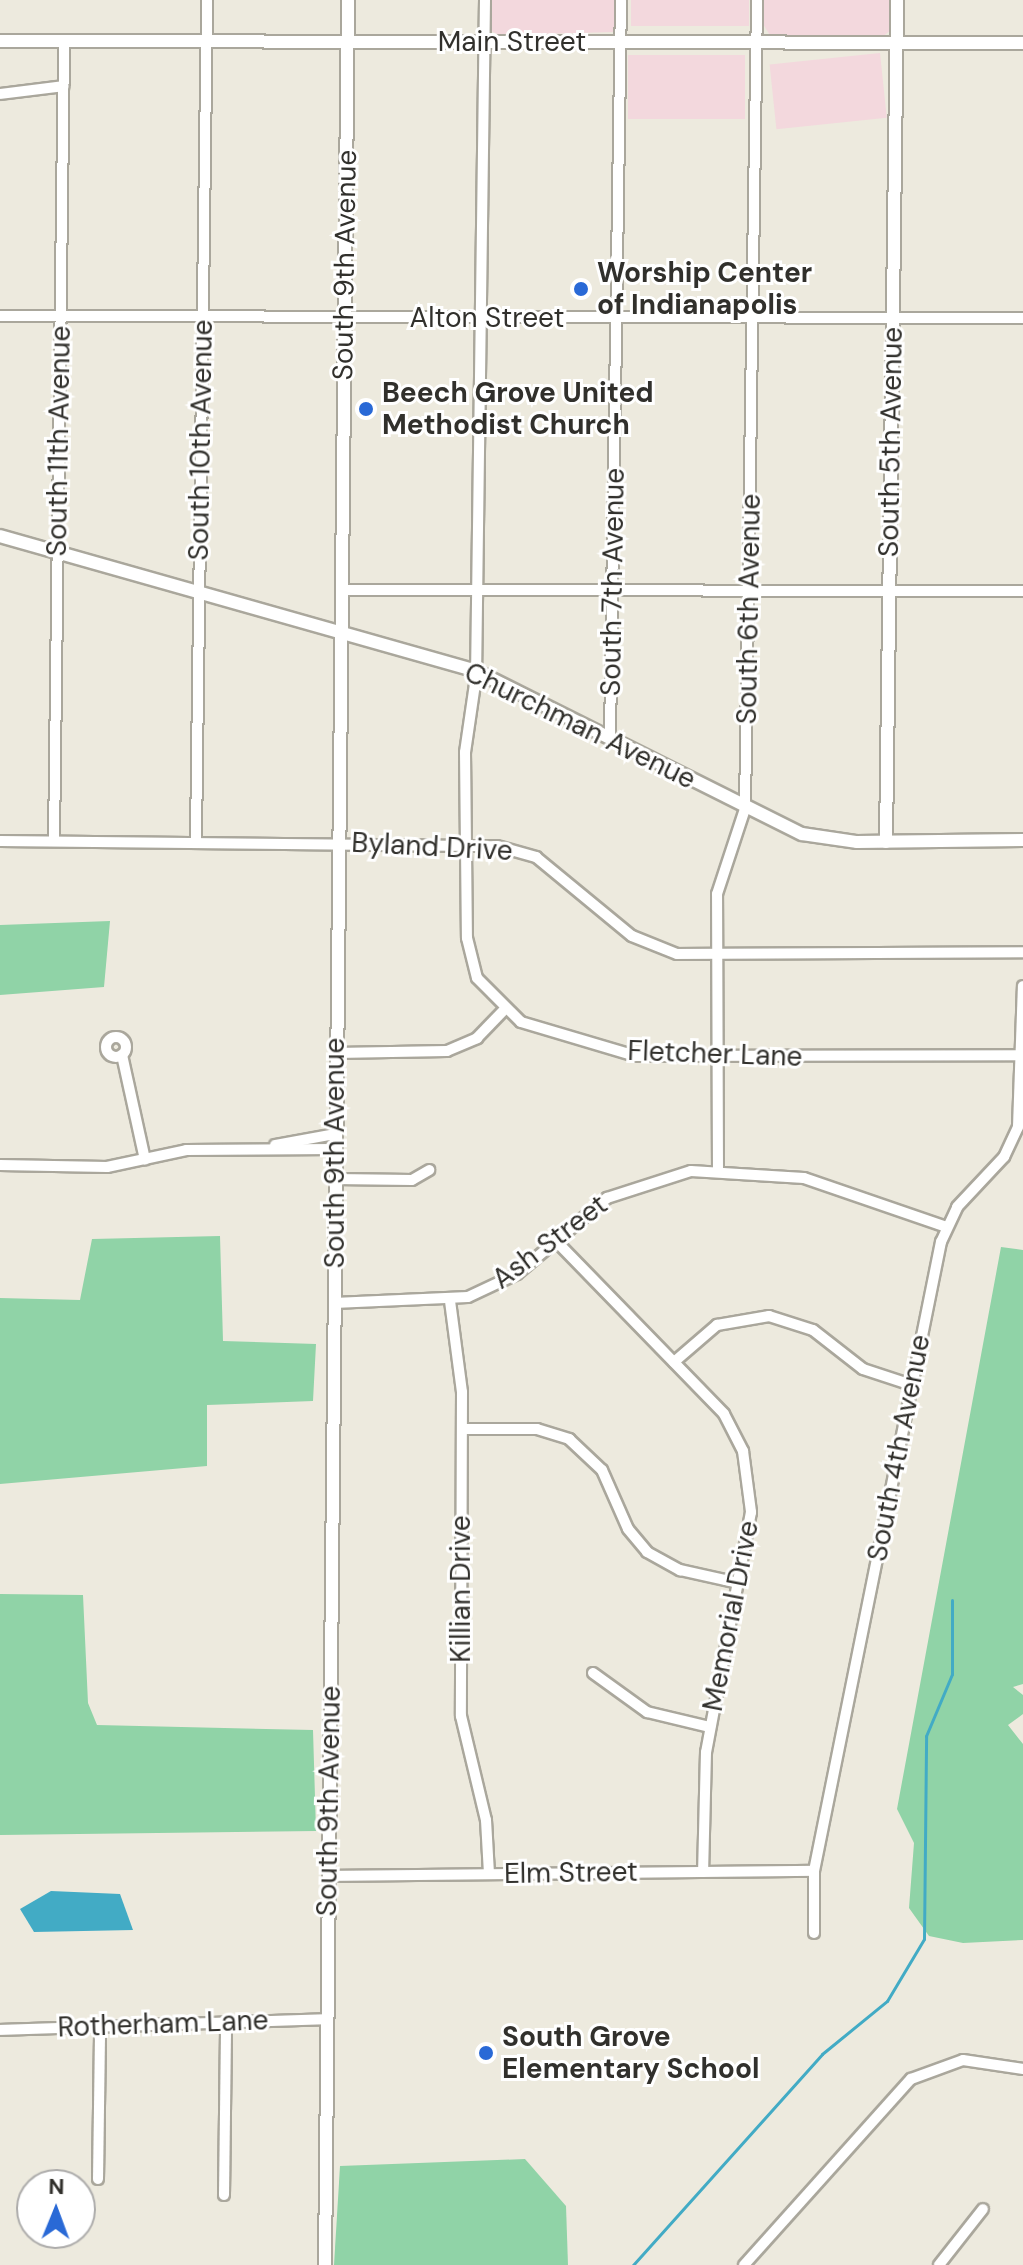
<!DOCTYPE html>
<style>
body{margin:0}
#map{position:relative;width:1023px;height:2265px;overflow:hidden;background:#edeade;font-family:"DM Sans",sans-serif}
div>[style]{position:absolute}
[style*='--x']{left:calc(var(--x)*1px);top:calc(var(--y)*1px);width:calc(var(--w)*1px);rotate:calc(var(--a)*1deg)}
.commercial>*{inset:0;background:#f3d8dd;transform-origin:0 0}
.green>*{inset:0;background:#90d3a7}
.water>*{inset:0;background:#42abc5}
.stream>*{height:3px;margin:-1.5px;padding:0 1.5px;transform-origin:1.5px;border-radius:1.5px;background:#42abc5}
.roads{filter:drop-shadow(2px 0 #aaa79c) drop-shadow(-2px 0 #aaa79c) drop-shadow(0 2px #aaa79c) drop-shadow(0 -2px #aaa79c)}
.minor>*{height:10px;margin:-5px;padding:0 5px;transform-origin:5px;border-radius:5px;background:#fff}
.minor>.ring{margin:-5px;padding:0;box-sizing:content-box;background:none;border:10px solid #fff;border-radius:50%}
.tertiary>*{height:12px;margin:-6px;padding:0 6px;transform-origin:6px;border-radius:6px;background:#fff}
.dots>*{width:22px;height:22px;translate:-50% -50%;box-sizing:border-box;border:4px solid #fff;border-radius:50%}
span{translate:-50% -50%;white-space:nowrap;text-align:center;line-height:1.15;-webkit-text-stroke:6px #fff;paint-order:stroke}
.street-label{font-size:28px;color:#31302c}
.poi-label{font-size:28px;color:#31302c;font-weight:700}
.left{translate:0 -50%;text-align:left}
.north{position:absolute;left:16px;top:2169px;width:80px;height:80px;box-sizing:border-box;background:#fff;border:2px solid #adacab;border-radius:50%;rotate:1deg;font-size:22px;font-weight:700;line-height:32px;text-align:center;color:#31302c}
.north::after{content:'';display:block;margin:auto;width:28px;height:36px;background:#2969d6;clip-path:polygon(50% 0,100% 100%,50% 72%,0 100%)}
</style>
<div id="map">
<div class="commercial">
<i style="clip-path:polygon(491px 0,614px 0,614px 32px,499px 35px,491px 31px)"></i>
<i style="left:631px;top:0;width:118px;height:26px"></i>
<i style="clip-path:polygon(763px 0,892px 0,891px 30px,881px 38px,771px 37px,763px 24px)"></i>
<i style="left:880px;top:53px;width:65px;height:111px;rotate:84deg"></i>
<i style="left:628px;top:55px;width:117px;height:64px"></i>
</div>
<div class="green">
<i style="clip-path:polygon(110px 921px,104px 987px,0 995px,0 925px)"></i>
<i style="clip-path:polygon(220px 1236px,223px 1341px,316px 1344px,313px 1401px,207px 1405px,207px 1466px,0 1484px,0 1298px,80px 1300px,92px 1239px)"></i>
<i style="clip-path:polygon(1001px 1247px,1023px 1250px,1023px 1684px,1013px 1687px,1023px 1695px,1023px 1714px,1008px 1725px,1023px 1744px,1023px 1940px,963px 1943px,929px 1936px,909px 1908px,914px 1843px,897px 1809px)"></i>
<i style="clip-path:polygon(0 1594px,83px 1595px,88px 1703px,97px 1725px,313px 1730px,316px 1831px,0 1835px)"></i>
<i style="clip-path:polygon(525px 2159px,566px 2206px,568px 2265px,334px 2265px,340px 2166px)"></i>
</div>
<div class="water">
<i style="clip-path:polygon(51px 1891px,120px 1894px,133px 1930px,34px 1932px,20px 1909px)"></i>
</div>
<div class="stream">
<i style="--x:633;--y:2265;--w:283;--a:-48.1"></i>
<i style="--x:822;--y:2054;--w:84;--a:-39.2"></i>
<i style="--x:887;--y:2001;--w:72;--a:-59.2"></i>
<i style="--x:924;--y:1939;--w:203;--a:-89.4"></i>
<i style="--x:926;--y:1736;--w:67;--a:-67.2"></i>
<i style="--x:952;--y:1674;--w:74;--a:-90"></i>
</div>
<div class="roads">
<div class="minor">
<i style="--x:485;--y:0;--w:677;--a:90.76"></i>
<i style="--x:476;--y:677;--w:76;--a:98.3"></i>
<i style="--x:465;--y:752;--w:186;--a:89.4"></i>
<i style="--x:467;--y:938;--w:41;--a:76"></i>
<i style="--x:477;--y:978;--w:62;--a:45"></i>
<i style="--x:521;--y:1022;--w:120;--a:16.5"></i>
<i style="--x:636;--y:1056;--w:385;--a:-0.1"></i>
<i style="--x:0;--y:94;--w:64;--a:-7.1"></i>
<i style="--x:0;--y:316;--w:1023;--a:0.11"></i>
<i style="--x:341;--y:590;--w:682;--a:0.08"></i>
<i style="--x:610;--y:738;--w:738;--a:-89.15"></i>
<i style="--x:196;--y:839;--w:839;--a:-89.25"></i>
<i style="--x:0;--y:841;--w:497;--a:0.6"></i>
<i style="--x:497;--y:846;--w:41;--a:15.8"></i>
<i style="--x:536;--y:857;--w:124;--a:39.5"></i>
<i style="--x:632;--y:936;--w:48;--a:21.8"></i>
<i style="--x:677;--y:954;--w:346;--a:-0.3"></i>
<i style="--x:54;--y:841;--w:800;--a:-89.28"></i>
<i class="ring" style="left:106px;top:1037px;width:10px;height:10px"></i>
<i style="--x:336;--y:1053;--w:111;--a:-1"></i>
<i style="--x:447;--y:1051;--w:33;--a:-23"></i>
<i style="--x:477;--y:1038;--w:37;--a:-46"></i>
<i style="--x:122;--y:1055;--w:107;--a:77.6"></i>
<i style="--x:275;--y:1145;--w:61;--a:-10.4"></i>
<i style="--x:0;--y:1165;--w:107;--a:1.1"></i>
<i style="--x:107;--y:1167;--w:81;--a:-12.1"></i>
<i style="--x:186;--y:1150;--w:149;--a:-0.4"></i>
<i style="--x:718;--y:1170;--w:276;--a:-90.2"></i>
<i style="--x:717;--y:894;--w:89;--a:-71.8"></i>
<i style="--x:745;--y:809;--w:809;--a:-89.15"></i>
<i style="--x:335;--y:1179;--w:77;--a:0.7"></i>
<i style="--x:412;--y:1180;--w:20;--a:-30"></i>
<i style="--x:556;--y:1241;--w:241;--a:45.8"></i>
<i style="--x:724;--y:1414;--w:42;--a:62.8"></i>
<i style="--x:743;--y:1451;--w:62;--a:82.5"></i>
<i style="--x:751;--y:1512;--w:244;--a:100.6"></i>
<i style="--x:706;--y:1752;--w:120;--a:91.4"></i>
<i style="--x:450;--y:1301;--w:92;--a:82.5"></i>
<i style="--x:462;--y:1392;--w:324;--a:90.2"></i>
<i style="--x:461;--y:1716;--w:107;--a:76.5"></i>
<i style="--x:486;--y:1820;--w:54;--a:86.8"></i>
<i style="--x:334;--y:1303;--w:134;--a:-2.6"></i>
<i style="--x:468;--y:1297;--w:54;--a:-25.1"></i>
<i style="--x:517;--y:1274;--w:118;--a:-40.2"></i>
<i style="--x:607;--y:1198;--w:88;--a:-17.8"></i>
<i style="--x:691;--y:1171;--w:113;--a:3.5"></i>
<i style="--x:804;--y:1178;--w:150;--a:19"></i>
<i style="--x:674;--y:1362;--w:57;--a:-40.7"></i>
<i style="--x:717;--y:1325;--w:53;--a:-9.8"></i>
<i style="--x:769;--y:1316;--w:46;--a:17.7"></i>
<i style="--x:813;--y:1330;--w:63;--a:38"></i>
<i style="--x:863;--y:1369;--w:52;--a:18.1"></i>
<i style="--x:462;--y:1429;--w:75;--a:0"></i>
<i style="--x:537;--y:1429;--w:34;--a:17"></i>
<i style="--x:569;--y:1439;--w:45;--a:43.2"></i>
<i style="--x:602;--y:1470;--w:64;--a:66.2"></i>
<i style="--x:628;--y:1529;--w:30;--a:50"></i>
<i style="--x:647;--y:1552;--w:38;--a:29"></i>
<i style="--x:680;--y:1570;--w:59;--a:12.6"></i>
<i style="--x:593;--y:1673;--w:67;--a:35.8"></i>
<i style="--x:647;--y:1712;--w:65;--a:13.4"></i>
<i style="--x:328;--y:1876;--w:486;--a:-0.6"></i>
<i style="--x:814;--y:1933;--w:62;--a:-90"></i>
<i style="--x:814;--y:1871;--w:642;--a:-78.59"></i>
<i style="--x:941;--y:1242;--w:38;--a:-65"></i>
<i style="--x:957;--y:1207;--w:69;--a:-46.8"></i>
<i style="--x:1004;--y:1157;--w:33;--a:-65"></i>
<i style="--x:1018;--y:1127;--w:141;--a:-88"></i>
<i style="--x:0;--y:2030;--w:327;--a:-1.9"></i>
<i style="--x:98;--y:2179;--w:150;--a:-89.2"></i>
<i style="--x:224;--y:2195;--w:167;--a:-89.3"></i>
<i style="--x:744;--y:2265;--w:250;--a:-48.1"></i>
<i style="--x:911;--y:2079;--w:55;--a:-20.1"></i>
<i style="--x:963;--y:2060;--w:61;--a:8.5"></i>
<i style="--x:939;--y:2265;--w:71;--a:-51.8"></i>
</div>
<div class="tertiary">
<i style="--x:0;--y:41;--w:1023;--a:0.11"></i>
<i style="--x:0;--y:536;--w:495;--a:15.8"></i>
<i style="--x:476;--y:671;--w:364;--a:26.6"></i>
<i style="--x:802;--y:834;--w:56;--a:8.3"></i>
<i style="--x:857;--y:842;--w:166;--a:-0.7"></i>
<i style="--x:886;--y:842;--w:842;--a:-89.25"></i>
<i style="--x:325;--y:2265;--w:2265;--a:-89.42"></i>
</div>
</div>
<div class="dots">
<i style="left:581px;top:289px;background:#2969d6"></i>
<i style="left:366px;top:409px;background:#2969d6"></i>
<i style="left:486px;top:2053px;background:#2969d6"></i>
</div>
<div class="street-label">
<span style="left:512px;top:42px">Main Street</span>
<span style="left:345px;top:265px;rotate:-89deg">South 9th Avenue</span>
<span style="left:487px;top:318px">Alton Street</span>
<span style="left:201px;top:440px;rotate:-89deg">South 10th Avenue</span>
<span style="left:59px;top:441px;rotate:-89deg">South 11th Avenue</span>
<span style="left:891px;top:442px;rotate:-89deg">South 5th Avenue</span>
<span style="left:613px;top:582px;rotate:-89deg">South 7th Avenue</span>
<span style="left:749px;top:609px;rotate:-89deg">South 6th Avenue</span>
<span style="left:580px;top:726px;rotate:26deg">Churchman Avenue</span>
<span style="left:432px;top:847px;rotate:3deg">Byland Drive</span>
<span style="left:715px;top:1054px;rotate:2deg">Fletcher Lane</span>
<span style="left:335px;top:1153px;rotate:-90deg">South 9th Avenue</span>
<span style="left:550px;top:1242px;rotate:-37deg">Ash Street</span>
<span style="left:899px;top:1448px;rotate:-79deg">South 4th Avenue</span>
<span style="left:461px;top:1589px;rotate:-90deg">Killian Drive</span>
<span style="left:731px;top:1616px;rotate:-79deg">Memorial Drive</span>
<span style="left:329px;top:1801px;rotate:-89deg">South 9th Avenue</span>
<span style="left:571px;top:1873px;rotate:-1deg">Elm Street</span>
<span style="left:163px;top:2024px;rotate:-2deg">Rotherham Lane</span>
</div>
<div class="poi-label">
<span class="left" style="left:597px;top:289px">Worship Center<br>of Indianapolis</span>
<span class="left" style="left:382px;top:409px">Beech Grove United<br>Methodist Church</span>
<span class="left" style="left:502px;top:2053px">South Grove<br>Elementary School</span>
</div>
<div class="north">N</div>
</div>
